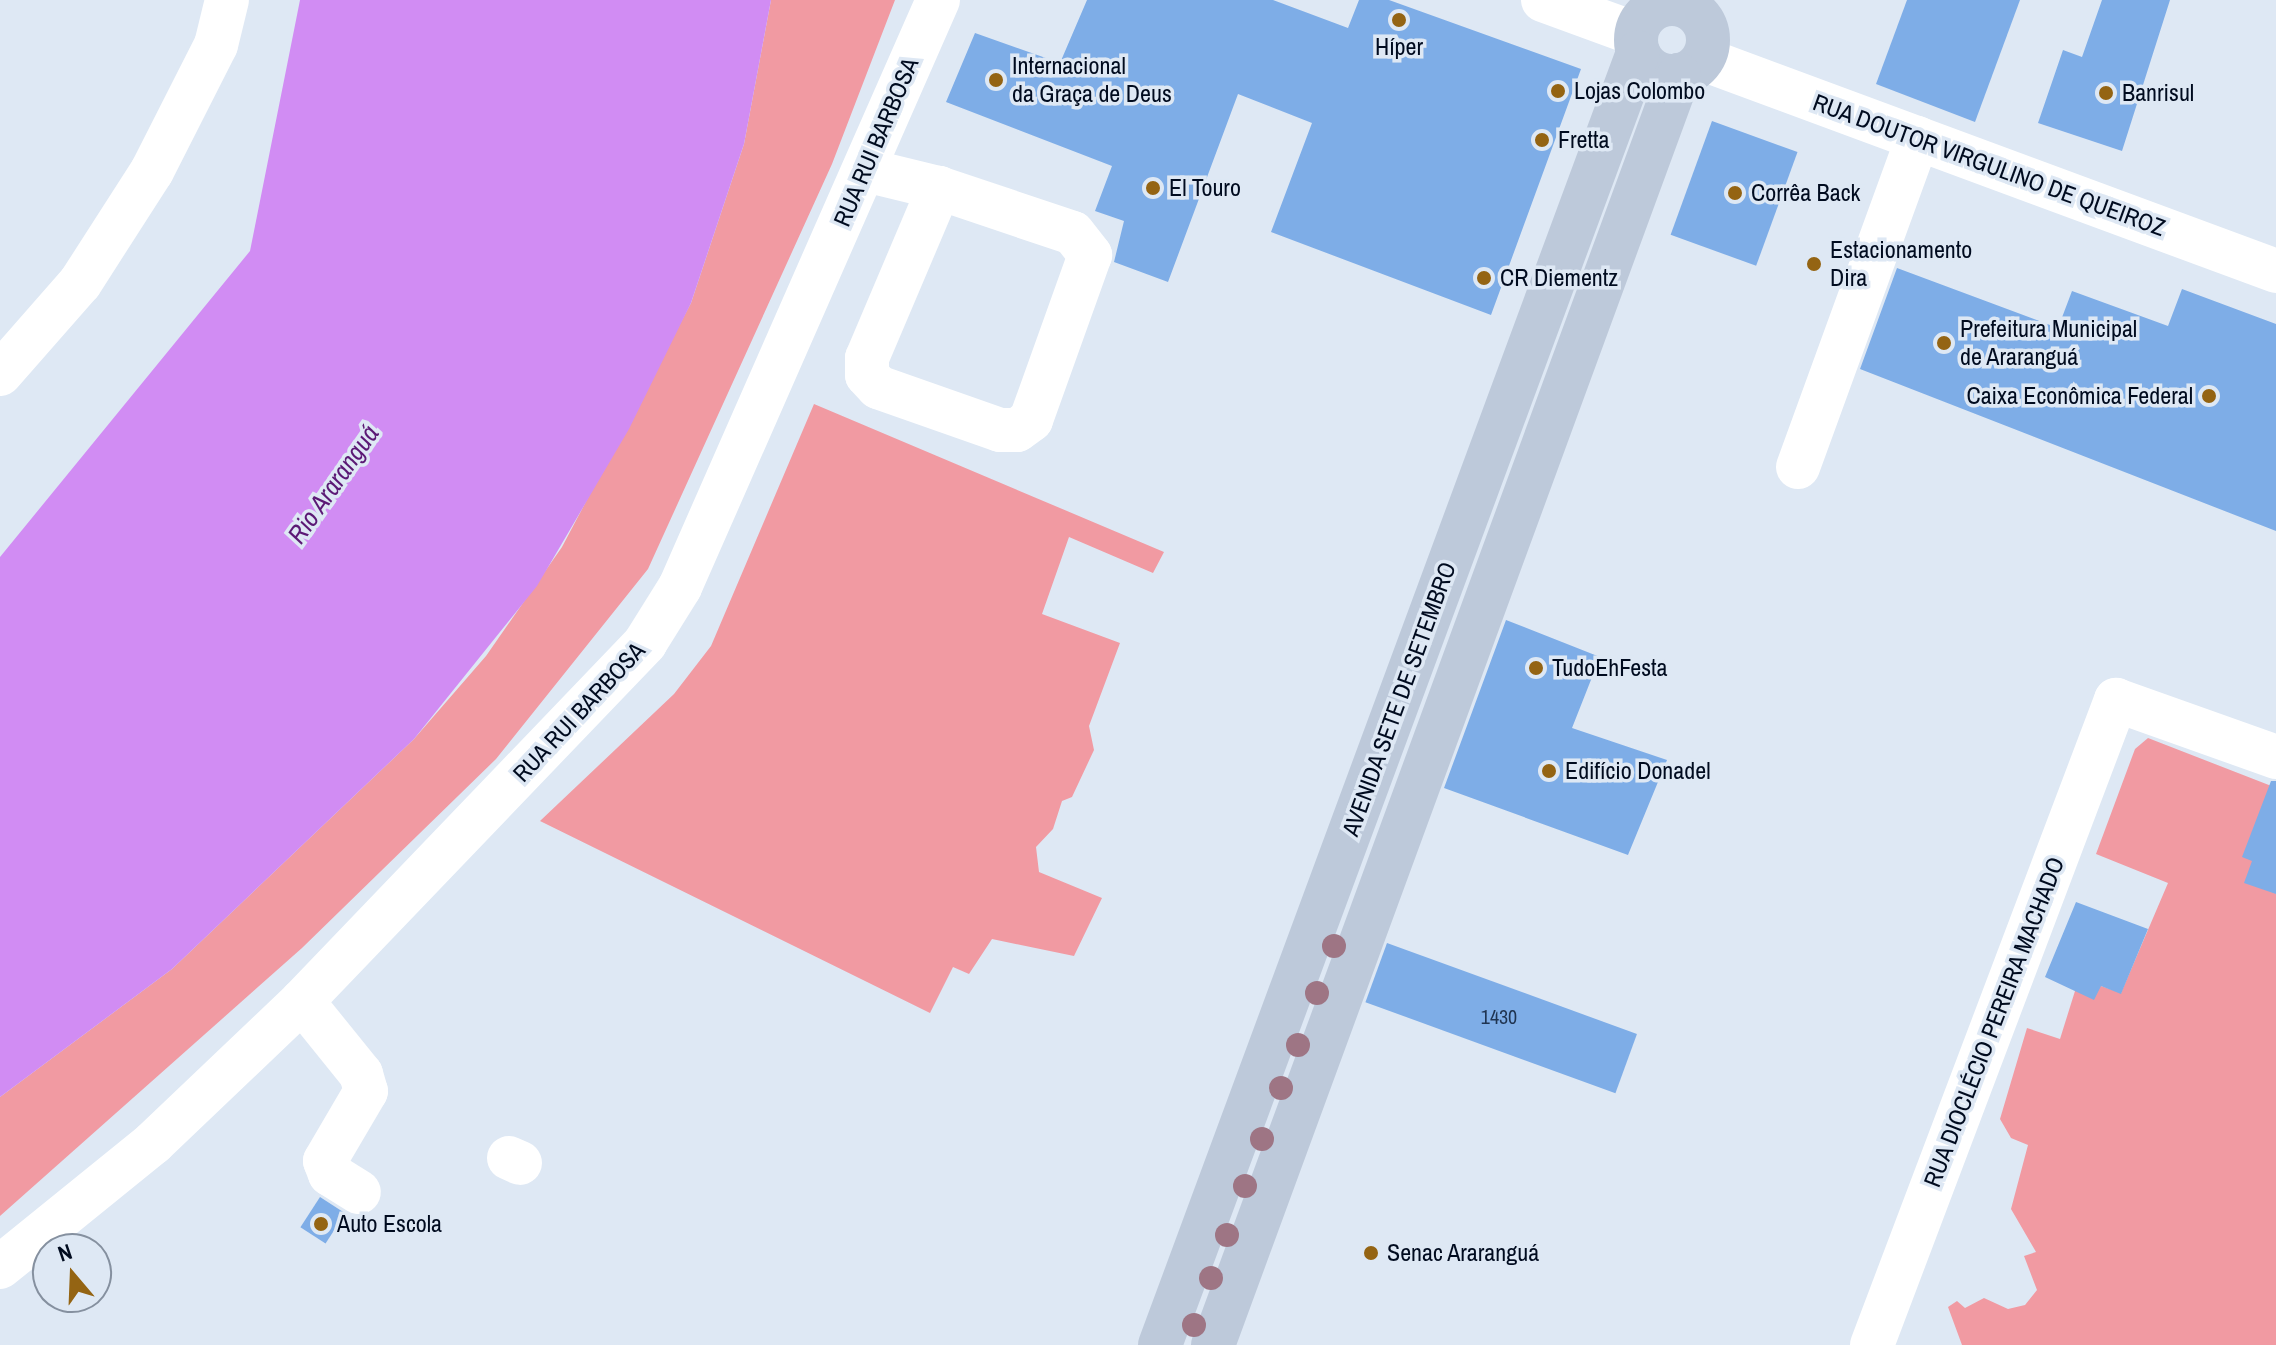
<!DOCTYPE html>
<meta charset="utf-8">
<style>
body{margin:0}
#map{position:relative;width:2276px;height:1345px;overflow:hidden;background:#dee8f4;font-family:"Archivo Narrow",sans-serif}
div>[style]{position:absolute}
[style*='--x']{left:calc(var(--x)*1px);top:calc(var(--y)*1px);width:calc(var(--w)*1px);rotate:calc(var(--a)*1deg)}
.green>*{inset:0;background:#f19aa2}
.water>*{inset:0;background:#d18cf3}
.building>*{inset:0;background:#7eade7;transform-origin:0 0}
.minor>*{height:44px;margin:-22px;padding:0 22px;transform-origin:22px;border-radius:22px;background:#fff}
.major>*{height:44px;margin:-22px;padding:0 22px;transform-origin:22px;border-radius:22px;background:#bdc9da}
.major>.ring{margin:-22px;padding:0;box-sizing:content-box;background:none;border:44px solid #bdc9da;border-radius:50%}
.trees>*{width:24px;height:24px;margin:-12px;border-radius:50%;background:#9e7584}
.dots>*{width:22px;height:22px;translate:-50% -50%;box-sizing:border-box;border:4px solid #dee8f4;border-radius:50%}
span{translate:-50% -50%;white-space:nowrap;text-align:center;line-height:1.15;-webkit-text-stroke:7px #dee8f4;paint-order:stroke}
.number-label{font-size:20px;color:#203451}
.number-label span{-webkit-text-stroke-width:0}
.poi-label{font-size:24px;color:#000b1f}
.left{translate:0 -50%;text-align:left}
.right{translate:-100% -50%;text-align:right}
.street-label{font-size:24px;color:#000b1f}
.water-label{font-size:26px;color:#5b1975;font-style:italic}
.north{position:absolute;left:32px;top:1233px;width:80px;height:80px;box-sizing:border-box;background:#dee8f4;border:2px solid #85909f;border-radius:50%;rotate:341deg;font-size:22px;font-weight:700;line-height:32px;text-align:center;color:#000b1f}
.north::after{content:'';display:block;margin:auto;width:28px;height:36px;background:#946413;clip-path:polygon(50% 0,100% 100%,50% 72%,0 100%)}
</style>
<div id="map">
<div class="green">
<i style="clip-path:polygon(771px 0,895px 0,832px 164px,648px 569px,496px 759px,302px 948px,0 1216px,0 1097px,172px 969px,414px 739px,486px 656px,562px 547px,691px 303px,744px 144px)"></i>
<i style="clip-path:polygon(814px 404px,1164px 552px,1153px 573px,1069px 537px,1042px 614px,1120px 643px,1089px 726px,1094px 750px,1072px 797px,1062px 801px,1053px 829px,1036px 847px,1039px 872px,1102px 898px,1074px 956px,992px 939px,969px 974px,953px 967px,930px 1013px,540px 821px,674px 694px,711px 646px)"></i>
<i style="clip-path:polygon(2148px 738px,2274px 787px,2252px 861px,2276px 894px,2276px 1345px,1962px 1345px,1948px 1307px,1957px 1301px,1965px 1308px,1984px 1298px,2008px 1309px,2025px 1305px,2037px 1290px,2024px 1256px,2036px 1252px,2011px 1209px,2028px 1145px,2011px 1138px,2000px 1119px,2027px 1028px,2060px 1039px,2075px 991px,2101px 986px,2121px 993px,2168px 883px,2096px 854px,2135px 749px)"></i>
</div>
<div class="water">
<i style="clip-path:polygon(300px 0,771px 0,744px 144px,691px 303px,629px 429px,537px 586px,414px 739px,172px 969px,0 1097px,0 557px,250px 251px)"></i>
</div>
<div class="building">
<i style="clip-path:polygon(1087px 0,1273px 0,1348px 28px,1359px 0,1389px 0,1581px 69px,1491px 315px,1271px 232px,1312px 123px,1238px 94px,1168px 282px,1114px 262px,1124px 221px,1095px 211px,1112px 166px,946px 102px,975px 33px,1060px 63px)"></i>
<i style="clip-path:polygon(1907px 0,2020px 0,1975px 122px,1876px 84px)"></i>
<i style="clip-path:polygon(2102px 0,2170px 0,2122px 151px,2038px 123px,2063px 50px,2082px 57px)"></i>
<i style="left:1712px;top:121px;width:91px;height:121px;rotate:20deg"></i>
<i style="clip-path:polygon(1897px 268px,2058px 328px,2072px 291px,2168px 326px,2182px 289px,2276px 324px,2276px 531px,1860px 369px)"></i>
<i style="clip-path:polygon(1506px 620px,1600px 657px,1572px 728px,1667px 760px,1628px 855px,1444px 788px)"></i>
<i style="clip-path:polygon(2271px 781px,2276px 781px,2276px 894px,2244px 883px,2252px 861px,2242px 857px)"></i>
<i style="clip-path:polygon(2076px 902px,2148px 929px,2121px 994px,2101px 986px,2094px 1000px,2045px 977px)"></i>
<i style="left:1387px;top:943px;width:266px;height:63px;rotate:20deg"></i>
<i style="left:320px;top:1197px;width:30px;height:36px;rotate:33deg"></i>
</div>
<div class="minor">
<i style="--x:1543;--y:0;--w:99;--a:20.1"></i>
<i style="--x:1703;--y:59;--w:611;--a:20.3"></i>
<i style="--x:865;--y:170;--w:76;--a:13.7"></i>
<i style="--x:939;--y:188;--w:141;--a:18.6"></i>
<i style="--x:1073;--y:233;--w:28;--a:52"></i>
<i style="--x:1090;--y:255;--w:175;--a:109.7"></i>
<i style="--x:1031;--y:420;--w:17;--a:144"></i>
<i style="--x:1017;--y:430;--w:17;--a:180"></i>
<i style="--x:1000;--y:430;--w:129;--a:-160.6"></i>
<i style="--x:878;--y:387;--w:16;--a:-133"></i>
<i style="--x:867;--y:375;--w:17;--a:-90"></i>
<i style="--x:867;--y:358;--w:185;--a:-67"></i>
<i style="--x:0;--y:374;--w:121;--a:-48.7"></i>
<i style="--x:80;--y:283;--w:133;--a:-57.3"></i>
<i style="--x:152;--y:171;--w:141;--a:-63.1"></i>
<i style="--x:216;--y:45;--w:46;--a:-76.3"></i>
<i style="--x:1798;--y:467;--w:350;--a:-70"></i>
<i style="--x:302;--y:1001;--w:94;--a:51.1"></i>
<i style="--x:361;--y:1074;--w:18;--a:74"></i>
<i style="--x:366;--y:1091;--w:81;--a:120.4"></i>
<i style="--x:325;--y:1161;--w:14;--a:69"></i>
<i style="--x:330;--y:1174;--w:34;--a:32"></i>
<i style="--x:509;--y:1158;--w:12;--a:24"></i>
<i style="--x:0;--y:1267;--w:197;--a:-39"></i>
<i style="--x:153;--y:1143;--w:206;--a:-43.6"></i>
<i style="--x:302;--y:1001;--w:496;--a:-46.2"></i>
<i style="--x:645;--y:643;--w:66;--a:-58"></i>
<i style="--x:680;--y:587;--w:641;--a:-66.27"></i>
<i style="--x:1872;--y:1345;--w:690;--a:-69.28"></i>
<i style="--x:2116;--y:700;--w:170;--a:19.6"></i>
</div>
<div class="major">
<i class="ring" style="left:1636px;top:4px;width:28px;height:28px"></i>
<i style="--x:1160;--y:1345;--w:1378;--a:-69.7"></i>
<i style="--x:1213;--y:1345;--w:1353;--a:-69.85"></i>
</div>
<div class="trees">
<i style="left:1334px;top:946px"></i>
<i style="left:1317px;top:993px"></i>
<i style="left:1298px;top:1045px"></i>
<i style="left:1281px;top:1088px"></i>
<i style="left:1262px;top:1139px"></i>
<i style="left:1245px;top:1186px"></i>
<i style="left:1227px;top:1235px"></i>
<i style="left:1211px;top:1278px"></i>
<i style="left:1194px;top:1325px"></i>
</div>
<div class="dots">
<i style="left:1399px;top:20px;background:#946413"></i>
<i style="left:996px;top:80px;background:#946413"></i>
<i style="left:1558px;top:91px;background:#946413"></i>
<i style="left:2106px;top:93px;background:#946413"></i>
<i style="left:1542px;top:140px;background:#946413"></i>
<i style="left:1153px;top:188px;background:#946413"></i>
<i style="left:1735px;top:193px;background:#946413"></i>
<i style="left:1814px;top:264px;background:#946413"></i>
<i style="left:1484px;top:278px;background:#946413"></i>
<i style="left:1944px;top:343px;background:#946413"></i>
<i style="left:2209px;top:396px;background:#946413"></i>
<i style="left:1536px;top:668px;background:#946413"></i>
<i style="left:1549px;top:771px;background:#946413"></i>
<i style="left:321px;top:1224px;background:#946413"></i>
<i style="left:1371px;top:1253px;background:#946413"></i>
</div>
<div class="number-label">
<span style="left:1499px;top:1016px">1430</span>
</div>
<div class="poi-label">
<span style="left:1399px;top:47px">Híper</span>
<span class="left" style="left:1012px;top:80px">Internacional<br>da Graça de Deus</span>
<span class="left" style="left:1574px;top:91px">Lojas Colombo</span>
<span class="left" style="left:2122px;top:93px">Banrisul</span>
<span class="left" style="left:1558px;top:140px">Fretta</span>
<span class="left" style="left:1169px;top:188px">El Touro</span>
<span class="left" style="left:1751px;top:193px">Corrêa Back</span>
<span class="left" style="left:1830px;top:264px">Estacionamento<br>Dira</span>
<span class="left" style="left:1500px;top:278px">CR Diementz</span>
<span class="left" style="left:1960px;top:343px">Prefeitura Municipal<br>de Araranguá</span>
<span class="right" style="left:2193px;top:396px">Caixa Econômica Federal</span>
<span class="left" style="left:1552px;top:668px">TudoEhFesta</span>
<span class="left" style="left:1565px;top:771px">Edifício Donadel</span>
<span class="left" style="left:337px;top:1224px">Auto Escola</span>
<span class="left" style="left:1387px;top:1253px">Senac Araranguá</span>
</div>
<div class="street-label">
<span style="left:876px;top:142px;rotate:-67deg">RUA RUI BARBOSA</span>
<span style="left:1989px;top:165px;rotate:20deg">RUA DOUTOR VIRGULINO DE QUEIROZ</span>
<span style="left:1399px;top:699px;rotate:-70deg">AVENIDA SETE DE SETEMBRO</span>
<span style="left:579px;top:712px;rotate:-47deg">RUA RUI BARBOSA</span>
<span style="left:1994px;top:1022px;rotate:-69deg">RUA DIOCLÉCIO PEREIRA MACHADO</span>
</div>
<div class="water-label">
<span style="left:333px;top:484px;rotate:-55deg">Rio Araranguá</span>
</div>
<div class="north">N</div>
</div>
